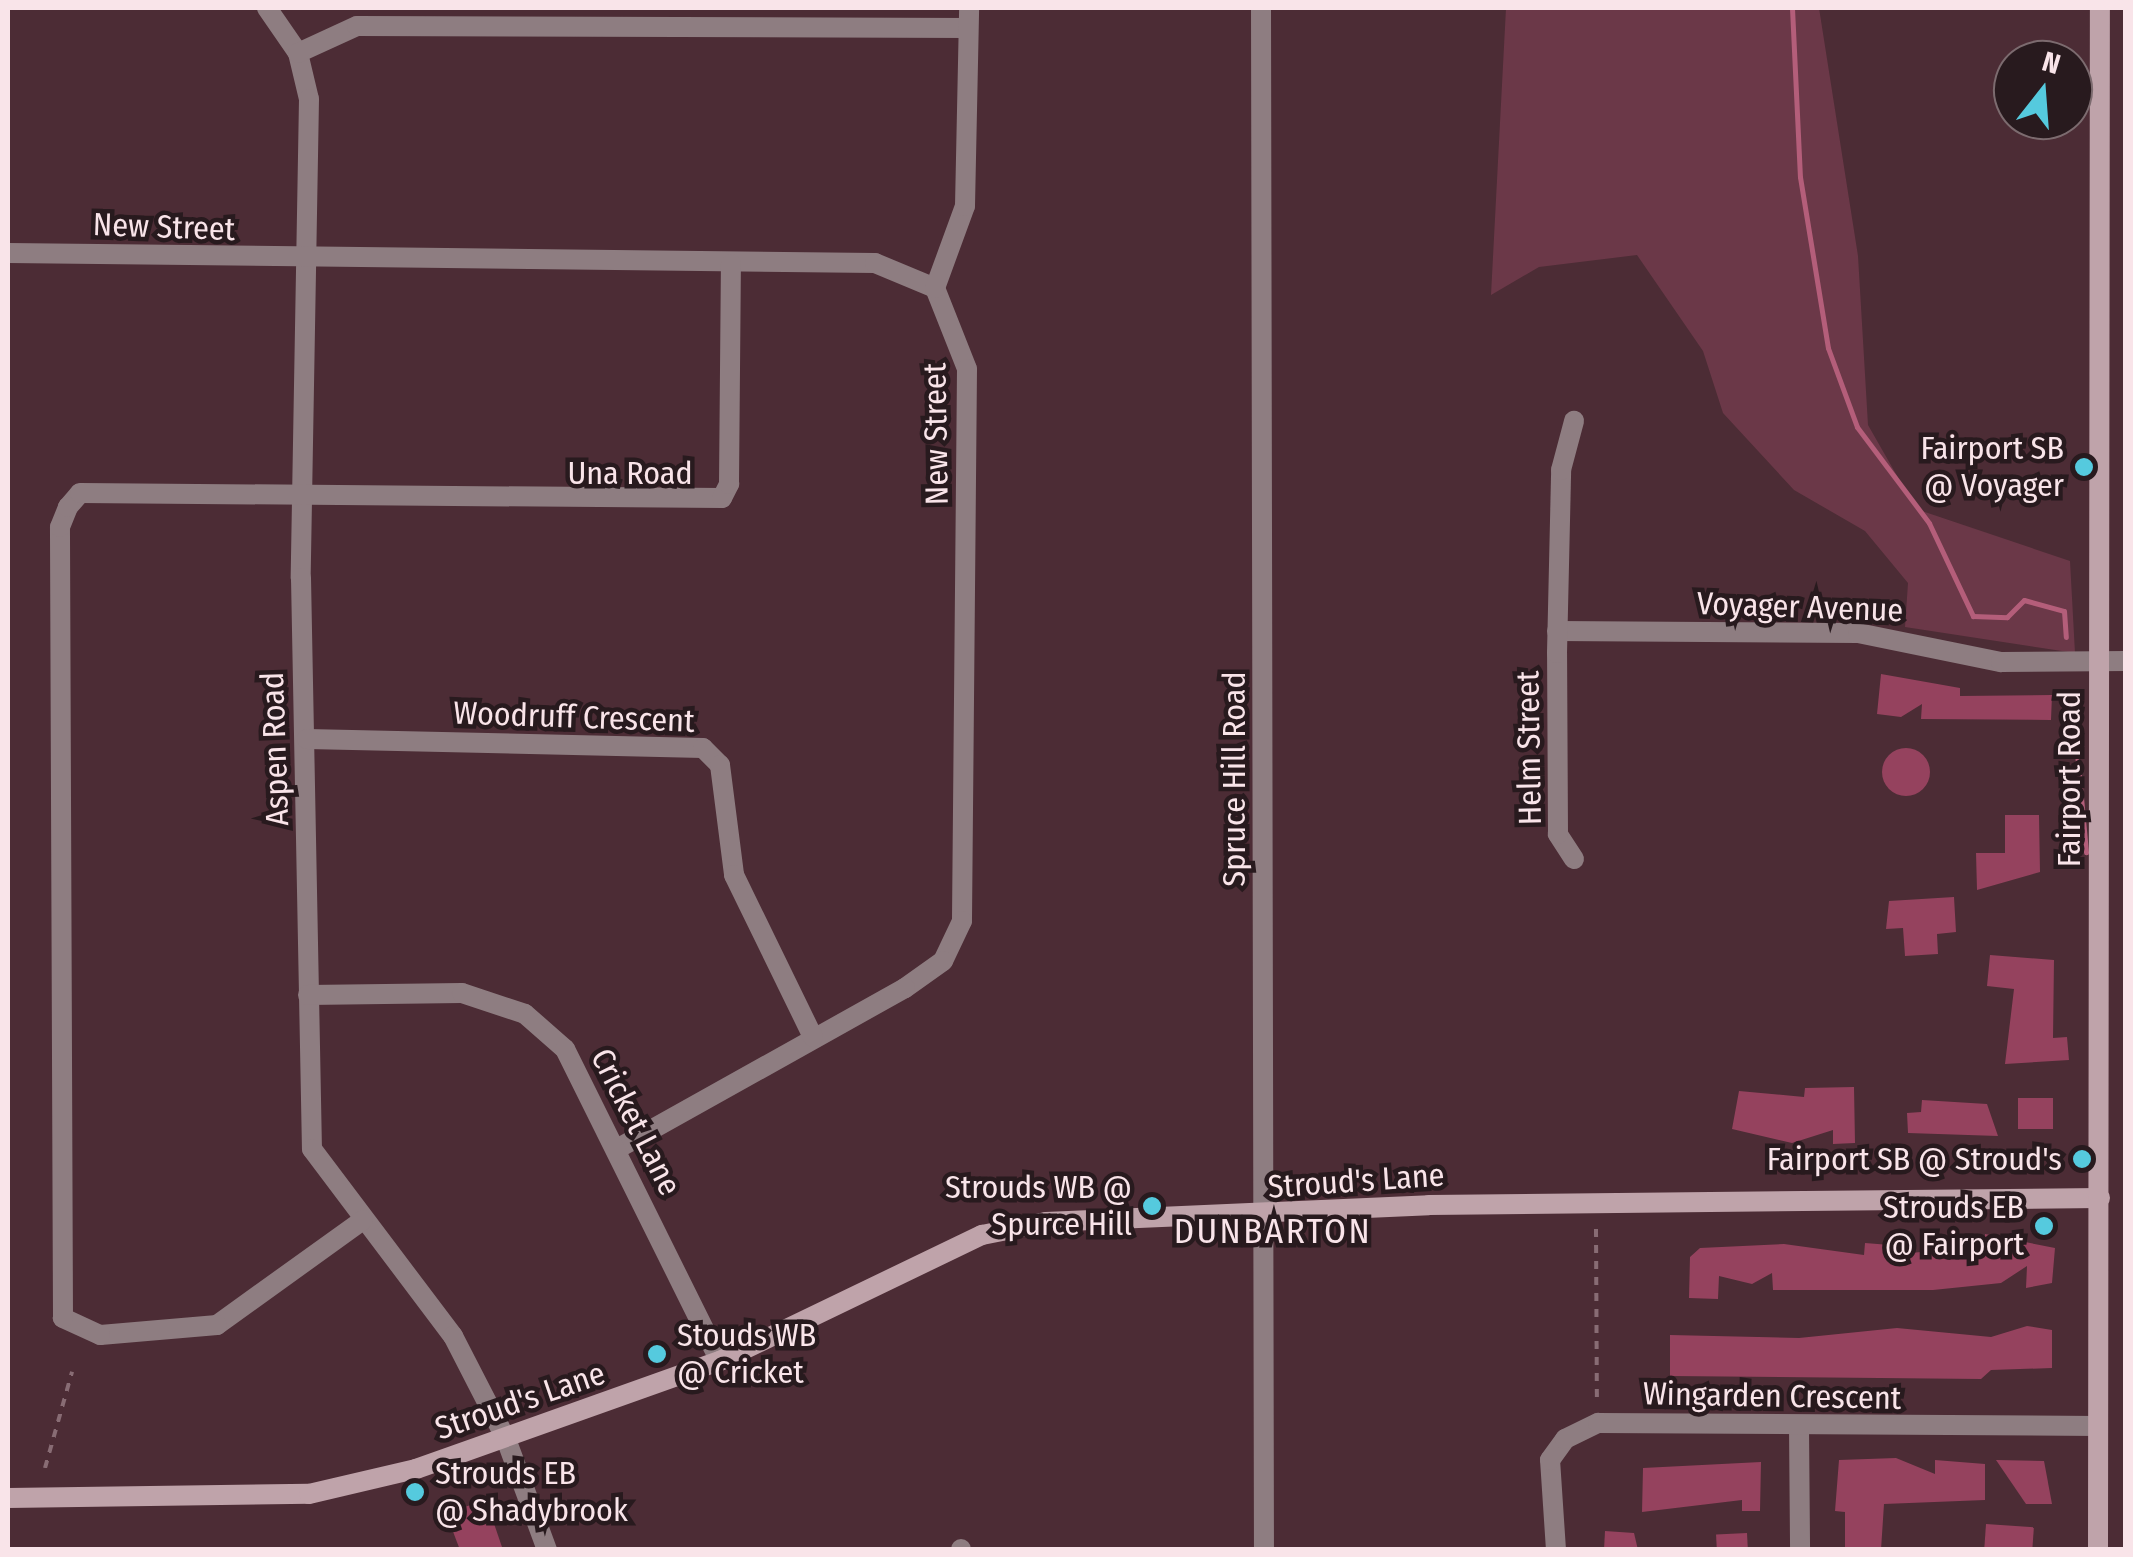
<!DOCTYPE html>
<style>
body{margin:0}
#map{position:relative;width:2133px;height:1557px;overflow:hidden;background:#4c2c35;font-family:"Fira Sans Condensed",sans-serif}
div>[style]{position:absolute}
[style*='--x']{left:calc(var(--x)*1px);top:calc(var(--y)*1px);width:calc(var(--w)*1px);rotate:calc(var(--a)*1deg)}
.green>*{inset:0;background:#6b3848}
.stream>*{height:5px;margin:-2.5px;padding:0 2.5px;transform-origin:2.5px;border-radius:2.5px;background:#b45e7a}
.building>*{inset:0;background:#95425e;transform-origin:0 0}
.round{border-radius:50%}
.path>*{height:4px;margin-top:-2px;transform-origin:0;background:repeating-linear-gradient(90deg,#886c74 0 8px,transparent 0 16px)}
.street>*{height:20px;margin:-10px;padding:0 10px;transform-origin:10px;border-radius:10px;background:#8e7d81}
.secondary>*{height:20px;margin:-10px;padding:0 10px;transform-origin:10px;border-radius:10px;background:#bfa3aa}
.dots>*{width:28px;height:28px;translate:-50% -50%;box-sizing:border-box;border:5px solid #281a1e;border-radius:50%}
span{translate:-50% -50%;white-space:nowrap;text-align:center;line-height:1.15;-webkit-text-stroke:9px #281a1e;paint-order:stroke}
.street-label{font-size:32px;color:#f9e4e9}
.poi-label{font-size:32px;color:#f9e4e9}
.right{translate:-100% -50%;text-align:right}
.left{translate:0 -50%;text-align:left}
.neighbourhood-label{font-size:35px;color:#f9e4e9;letter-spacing:2.5px}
.frame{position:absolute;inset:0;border:10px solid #f9e4e9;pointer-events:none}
.north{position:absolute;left:1993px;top:40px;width:100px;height:100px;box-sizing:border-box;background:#281a1e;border:2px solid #7c6b6f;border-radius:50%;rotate:17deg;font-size:28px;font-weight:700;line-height:40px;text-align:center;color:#f9e4e9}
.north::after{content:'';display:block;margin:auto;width:35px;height:45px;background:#55cade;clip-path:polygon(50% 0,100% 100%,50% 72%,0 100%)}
</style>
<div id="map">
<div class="green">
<i style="clip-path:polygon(1506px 8px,1819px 8px,1858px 256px,1868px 425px,1916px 509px,2070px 561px,2075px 653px,1905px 627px,1908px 583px,1865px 531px,1794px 490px,1723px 413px,1703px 351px,1637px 255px,1539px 267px,1491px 295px)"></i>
</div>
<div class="stream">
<i style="--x:1792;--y:8;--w:169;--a:87.3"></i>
<i style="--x:1800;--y:177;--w:173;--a:80.7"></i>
<i style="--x:1828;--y:348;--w:84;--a:69.8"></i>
<i style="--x:1857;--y:427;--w:120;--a:53.1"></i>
<i style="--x:1929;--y:523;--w:103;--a:64.7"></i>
<i style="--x:1973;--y:616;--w:34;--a:2"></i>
<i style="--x:2007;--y:617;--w:24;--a:-45"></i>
<i style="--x:2024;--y:600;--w:41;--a:15.4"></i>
<i style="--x:2064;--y:611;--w:26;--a:86"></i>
<i style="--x:2072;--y:698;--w:155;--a:84.8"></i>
</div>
<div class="building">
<i style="clip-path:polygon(1881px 674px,1960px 688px,1960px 696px,2052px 695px,2051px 720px,1921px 719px,1922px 704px,1901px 717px,1877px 714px)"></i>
<i class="round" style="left:1882px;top:748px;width:48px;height:48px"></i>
<i style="clip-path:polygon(2005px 815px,2039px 815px,2040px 872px,1977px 890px,1976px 853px,2005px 853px)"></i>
<i style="clip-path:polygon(1954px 897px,1956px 932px,1937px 934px,1938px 954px,1905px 956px,1903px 928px,1886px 929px,1889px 901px)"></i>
<i style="clip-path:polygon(1990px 955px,2054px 960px,2053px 1038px,2067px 1037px,2069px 1060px,2005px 1064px,2014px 989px,1987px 986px)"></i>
<i style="clip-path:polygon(1854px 1087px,1855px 1143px,1833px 1144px,1833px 1130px,1792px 1143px,1732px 1129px,1739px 1091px,1804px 1097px,1805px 1088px)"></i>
<i style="left:2018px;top:1098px;width:35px;height:31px"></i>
<i style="clip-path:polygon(1922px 1100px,1987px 1104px,1998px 1136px,1908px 1133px,1907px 1113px,1921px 1112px)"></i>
<i style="clip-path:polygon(1985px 1234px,2055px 1248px,2052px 1283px,2026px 1288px,2027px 1266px,2001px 1283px,1933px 1290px,1773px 1290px,1772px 1273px,1752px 1284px,1719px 1276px,1718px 1299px,1689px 1298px,1690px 1257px,1700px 1248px,1784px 1244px,1864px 1255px,1865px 1243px,1890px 1245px,1889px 1255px,1985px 1246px)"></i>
<i style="clip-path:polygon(2027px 1326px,2052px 1330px,2052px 1368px,1991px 1370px,1981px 1379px,1670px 1376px,1670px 1335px,1799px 1338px,1897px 1328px,1991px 1337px)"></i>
<i style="clip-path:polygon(1896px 1458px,1935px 1474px,1935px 1460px,1985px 1464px,1985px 1500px,1884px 1504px,1881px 1550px,1845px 1550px,1845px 1512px,1835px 1511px,1839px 1460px)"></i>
<i style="clip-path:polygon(1996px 1460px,2044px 1461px,2052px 1504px,2026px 1504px)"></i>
<i style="clip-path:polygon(1761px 1462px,1760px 1511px,1742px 1511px,1742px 1500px,1642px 1512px,1643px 1468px)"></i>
<i style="clip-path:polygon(486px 1500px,503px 1550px,460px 1550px,446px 1513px)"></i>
<i style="left:1986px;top:1524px;width:48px;height:26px;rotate:4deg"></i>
<i style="clip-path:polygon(1605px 1531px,1634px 1533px,1638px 1550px,1604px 1550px)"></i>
<i style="left:1747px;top:1533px;width:17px;height:31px;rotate:87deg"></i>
</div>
<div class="path">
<i style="--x:2123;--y:822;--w:3;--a:0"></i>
<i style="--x:1596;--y:1229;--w:174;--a:89.7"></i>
<i style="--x:45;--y:1468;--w:100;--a:-74.3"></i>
</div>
<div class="street">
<i style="--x:267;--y:8;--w:55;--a:55.4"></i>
<i style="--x:298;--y:53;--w:47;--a:76.6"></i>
<i style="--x:309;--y:99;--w:479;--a:91"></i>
<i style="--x:301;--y:578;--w:571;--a:88.9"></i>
<i style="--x:312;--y:1149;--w:234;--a:53"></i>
<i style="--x:453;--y:1336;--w:116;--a:62.8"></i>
<i style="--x:506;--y:1439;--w:118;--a:69.7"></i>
<i style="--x:1261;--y:8;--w:1542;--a:89.89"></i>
<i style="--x:298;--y:53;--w:65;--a:-24.6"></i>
<i style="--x:357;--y:26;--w:611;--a:0.19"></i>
<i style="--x:8;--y:253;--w:867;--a:0.66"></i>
<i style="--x:875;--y:263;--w:65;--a:22.6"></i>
<i style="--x:935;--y:288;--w:87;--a:68.4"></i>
<i style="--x:967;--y:369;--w:552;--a:90.52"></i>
<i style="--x:962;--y:921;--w:44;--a:115.4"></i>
<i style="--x:943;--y:961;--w:47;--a:144.6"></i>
<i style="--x:905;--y:988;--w:326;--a:150.8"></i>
<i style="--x:935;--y:288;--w:87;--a:-69.9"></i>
<i style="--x:965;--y:206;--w:198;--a:-88.8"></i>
<i style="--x:1557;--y:631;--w:301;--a:0.4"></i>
<i style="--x:1858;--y:633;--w:146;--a:11.5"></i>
<i style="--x:2001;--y:662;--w:125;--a:-0.5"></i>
<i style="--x:307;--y:739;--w:396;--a:1.3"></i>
<i style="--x:703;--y:748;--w:24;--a:45"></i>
<i style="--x:720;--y:765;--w:111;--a:82.7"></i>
<i style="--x:734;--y:875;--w:180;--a:64"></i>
<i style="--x:1574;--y:859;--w:30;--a:-123"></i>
<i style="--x:1558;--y:834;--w:181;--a:-90.3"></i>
<i style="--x:1557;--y:653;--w:183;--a:-88.7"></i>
<i style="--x:1561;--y:470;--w:51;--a:-75.1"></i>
<i style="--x:308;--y:995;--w:154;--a:-0.7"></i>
<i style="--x:462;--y:993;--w:66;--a:18.4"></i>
<i style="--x:525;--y:1014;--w:53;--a:41.2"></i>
<i style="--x:565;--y:1049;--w:348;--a:63.6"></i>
<i style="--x:363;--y:1220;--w:180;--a:144.3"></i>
<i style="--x:217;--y:1325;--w:117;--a:175.1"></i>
<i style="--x:100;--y:1335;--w:41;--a:-155.3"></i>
<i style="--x:63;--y:1318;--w:791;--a:-90.22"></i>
<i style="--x:60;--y:527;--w:22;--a:-68"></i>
<i style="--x:68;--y:507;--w:18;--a:-49"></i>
<i style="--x:80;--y:493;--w:642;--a:0.45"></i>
<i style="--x:722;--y:498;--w:16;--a:-63"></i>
<i style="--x:729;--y:484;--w:220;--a:-89.5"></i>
<i style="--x:1799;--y:1427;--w:123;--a:89.5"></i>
<i style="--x:961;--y:1550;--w:1;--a:-90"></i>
<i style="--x:1556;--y:1550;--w:90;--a:-93.8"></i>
<i style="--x:1550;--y:1460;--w:26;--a:-54"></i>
<i style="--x:1565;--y:1439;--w:37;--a:-26"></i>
<i style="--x:1598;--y:1423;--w:500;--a:0.34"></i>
</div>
<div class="secondary">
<i style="--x:8;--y:1498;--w:301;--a:-0.8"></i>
<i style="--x:309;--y:1494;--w:110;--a:-13.2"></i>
<i style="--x:416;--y:1469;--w:323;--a:-19.6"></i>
<i style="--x:720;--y:1361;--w:291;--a:-25.7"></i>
<i style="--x:982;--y:1235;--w:65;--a:-11.5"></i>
<i style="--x:1046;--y:1222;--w:383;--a:-2.5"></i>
<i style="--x:1429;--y:1205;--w:671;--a:-0.6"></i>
<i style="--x:2098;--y:1550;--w:1542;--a:-89.93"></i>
</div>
<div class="dots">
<i style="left:2084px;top:467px;background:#55cade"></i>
<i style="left:2082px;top:1159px;background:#55cade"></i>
<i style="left:1152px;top:1206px;background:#55cade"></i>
<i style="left:2044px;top:1226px;background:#55cade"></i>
<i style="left:657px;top:1354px;background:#55cade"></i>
<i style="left:415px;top:1492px;background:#55cade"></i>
</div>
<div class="street-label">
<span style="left:164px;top:227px;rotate:2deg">New Street</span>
<span style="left:936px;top:434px;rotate:-91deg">New Street</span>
<span style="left:630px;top:473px">Una Road</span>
<span style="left:1800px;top:607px;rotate:2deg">Voyager Avenue</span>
<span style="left:574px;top:717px;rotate:2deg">Woodruff Crescent</span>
<span style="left:1529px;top:748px;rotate:-91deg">Helm Street</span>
<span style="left:275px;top:749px;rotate:-92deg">Aspen Road</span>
<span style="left:1234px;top:779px;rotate:-90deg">Spruce Hill Road</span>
<span style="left:2069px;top:779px;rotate:-90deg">Fairport Road</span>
<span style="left:636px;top:1122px;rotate:63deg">Cricket Lane</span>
<span style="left:1356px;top:1181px;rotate:-4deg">Stroud's Lane</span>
<span style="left:1772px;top:1396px;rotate:1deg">Wingarden Crescent</span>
<span style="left:520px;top:1401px;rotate:-19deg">Stroud's Lane</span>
</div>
<div class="poi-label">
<span class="right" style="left:2064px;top:467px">Fairport SB<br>@ Voyager</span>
<span class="right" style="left:2062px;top:1159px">Fairport SB @ Stroud's</span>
<span class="right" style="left:1132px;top:1206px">Strouds WB @<br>Spurce Hill</span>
<span class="right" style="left:2024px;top:1226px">Strouds EB<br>@ Fairport</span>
<span class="left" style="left:677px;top:1354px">Stouds WB<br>@ Cricket</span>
<span class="left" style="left:435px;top:1492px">Strouds EB<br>@ Shadybrook</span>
</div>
<div class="neighbourhood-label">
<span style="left:1273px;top:1231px">DUNBARTON</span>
</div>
<div class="frame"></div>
<div class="north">N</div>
</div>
